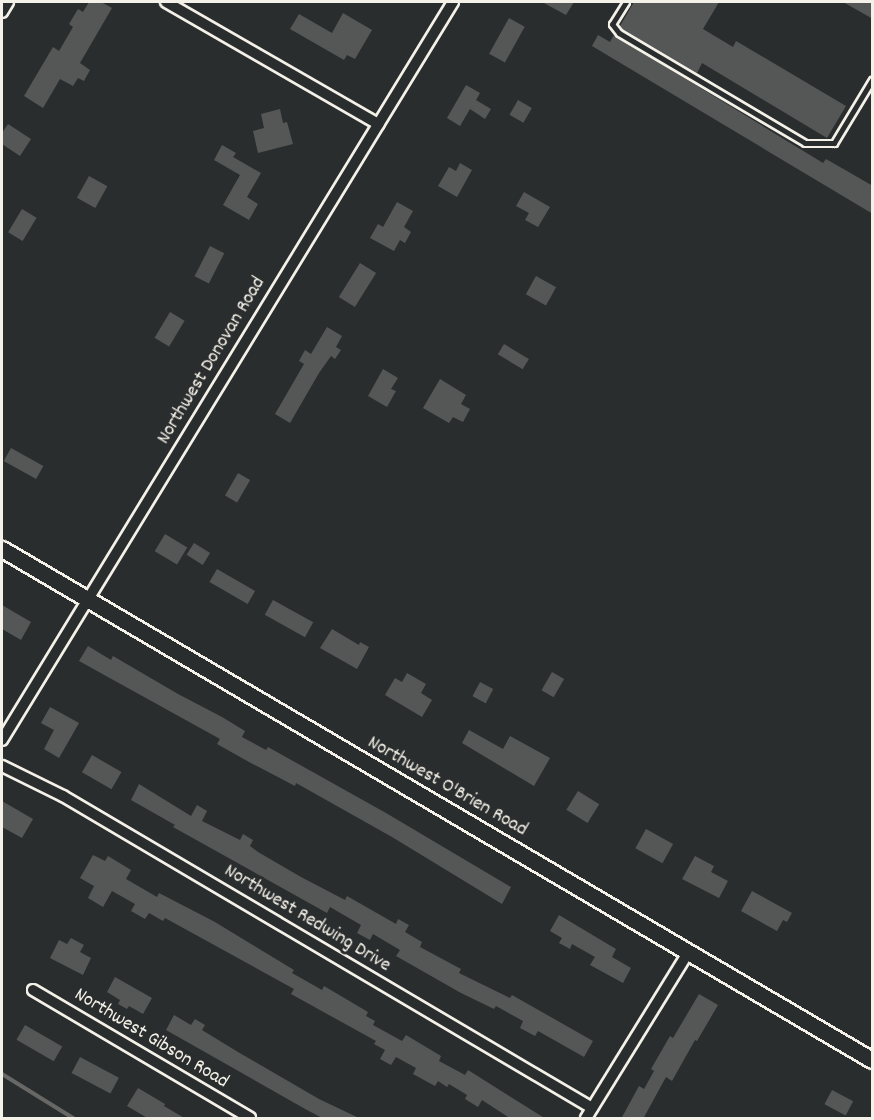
<!DOCTYPE html>
<style>
body{margin:0}
#map{position:relative;width:874px;height:1120px;overflow:hidden;background:#2a2d2e;font-family:Dekko,sans-serif}
div>[style]{position:absolute}
[style*='--x']{left:calc(var(--x)*1px);top:calc(var(--y)*1px);width:calc(var(--w)*1px);rotate:calc(var(--a)*1deg)}
.stream>*{height:4px;margin:-2px;padding:0 2px;transform-origin:2px;border-radius:2px;background:#676866}
.building>*{inset:0;background:#555756;transform-origin:0 0}
.roads{filter:drop-shadow(2px 0 #f4f1e8) drop-shadow(-2px 0 #f4f1e8) drop-shadow(0 2px #f4f1e8) drop-shadow(0 -2px #f4f1e8)}
.lane>*{height:5px;margin:-2.5px;padding:0 2.5px;transform-origin:2.5px;border-radius:2.5px;background:#2a2d2e}
.street>*{height:10px;margin:-5px;padding:0 5px;transform-origin:5px;border-radius:5px;background:#2a2d2e}
.secondary>*{height:15px;margin:-7.5px;padding:0 7.5px;transform-origin:7.5px;border-radius:7.5px;background:#2a2d2e}
span{translate:-50% -50%;white-space:nowrap;text-align:center;line-height:1.15;-webkit-text-stroke:6px #2a2d2e;paint-order:stroke}
.street-label{font-size:20px;color:#f4f1e8}
.frame{position:absolute;inset:0;border:3px solid #f4f1e8;pointer-events:none}
</style>
<div id="map">
<div class="stream">
<i style="--x:2;--y:1074;--w:84;--a:31.8"></i>
</div>
<div class="building">
<i style="clip-path:polygon(89px 2px,101px 2px,112px 8px,80px 63px,90px 70px,84px 81px,78px 78px,73px 86px,60px 79px,43px 108px,24px 96px,53px 47px,59px 51px,73px 27px,69px 24px,78px 9px,83px 12px)"></i>
<i style="clip-path:polygon(542px 2px,574px 2px,566px 15px)"></i>
<i style="clip-path:polygon(634px 2px,719px 2px,703px 29px,733px 47px,736px 41px,846px 106px,827px 138px,702px 63px,697px 73px,622px 29px,620px 26px)"></i>
<i style="clip-path:polygon(843px 2px,873px 2px,873px 19px)"></i>
<i style="clip-path:polygon(343px 13px,372px 30px,355px 59px,347px 55px,344px 60px,290px 29px,299px 14px,332px 33px)"></i>
<i style="left:509px;top:18px;width:18px;height:41px;rotate:29deg"></i>
<i style="clip-path:polygon(598px 35px,610px 42px,614px 35px,823px 163px,826px 159px,873px 186px,873px 214px,592px 46px)"></i>
<i style="clip-path:polygon(466px 85px,480px 93px,476px 100px,491px 109px,485px 119px,470px 109px,460px 126px,447px 118px)"></i>
<i style="left:518px;top:100px;width:16px;height:17px;rotate:30deg"></i>
<i style="clip-path:polygon(280px 109px,283px 123px,287px 122px,293px 144px,258px 153px,253px 131px,264px 128px,261px 114px)"></i>
<i style="clip-path:polygon(8px 124px,31px 139px,20px 156px,2px 144px,2px 133px)"></i>
<i style="clip-path:polygon(222px 145px,236px 153px,233px 157px,261px 173px,247px 197px,258px 204px,249px 220px,223px 205px,240px 175px,214px 160px)"></i>
<i style="clip-path:polygon(460px 163px,472px 170px,457px 197px,438px 186px,449px 167px,456px 171px)"></i>
<i style="left:89px;top:176px;width:21px;height:25px;rotate:29deg"></i>
<i style="clip-path:polygon(524px 192px,550px 207px,538px 227px,525px 220px,529px 213px,516px 206px)"></i>
<i style="clip-path:polygon(397px 202px,413px 211px,404px 227px,411px 232px,405px 243px,400px 240px,394px 251px,370px 238px,378px 224px,383px 227px)"></i>
<i style="left:22px;top:209px;width:17px;height:27px;rotate:31deg"></i>
<i style="left:210px;top:246px;width:16px;height:34px;rotate:27deg"></i>
<i style="left:360px;top:263px;width:19px;height:40px;rotate:32deg"></i>
<i style="left:536px;top:276px;width:23px;height:21px;rotate:29deg"></i>
<i style="left:170px;top:312px;width:17px;height:30px;rotate:31deg"></i>
<i style="clip-path:polygon(327px 327px,342px 336px,336px 347px,341px 350px,335px 359px,331px 356px,319px 373px,290px 423px,275px 414px,304px 364px,299px 361px,305px 350px,311px 354px)"></i>
<i style="left:504px;top:344px;width:29px;height:12px;rotate:31deg"></i>
<i style="clip-path:polygon(383px 369px,398px 378px,391px 389px,396px 391px,387px 407px,368px 396px)"></i>
<i style="clip-path:polygon(440px 379px,466px 395px,461px 404px,470px 409px,463px 422px,453px 417px,449px 423px,423px 408px)"></i>
<i style="left:11px;top:448px;width:37px;height:15px;rotate:29deg"></i>
<i style="left:238px;top:473px;width:14px;height:26px;rotate:30deg"></i>
<i style="left:165px;top:534px;width:26px;height:20px;rotate:31deg"></i>
<i style="left:194px;top:543px;width:19px;height:14px;rotate:32deg"></i>
<i style="left:217px;top:569px;width:44px;height:15px;rotate:30deg"></i>
<i style="left:273px;top:600px;width:46px;height:17px;rotate:29deg"></i>
<i style="clip-path:polygon(2px 605px,31px 622px,21px 640px,2px 629px)"></i>
<i style="clip-path:polygon(332px 629px,359px 645px,360px 642px,369px 647px,357px 669px,320px 648px)"></i>
<i style="clip-path:polygon(88px 646px,111px 660px,113px 656px,178px 694px,222px 717px,245px 731px,242px 737px,266px 750px,268px 747px,386px 813px,511px 887px,502px 904px,392px 837px,296px 783px,295px 786px,249px 762px,217px 744px,220px 739px,79px 661px)"></i>
<i style="left:552px;top:672px;width:14px;height:21px;rotate:30deg"></i>
<i style="clip-path:polygon(407px 673px,426px 684px,421px 693px,432px 700px,422px 717px,385px 695px,395px 678px,402px 682px)"></i>
<i style="left:480px;top:682px;width:15px;height:16px;rotate:28deg"></i>
<i style="clip-path:polygon(50px 707px,79px 723px,59px 758px,44px 749px,54px 730px,41px 723px)"></i>
<i style="clip-path:polygon(469px 730px,503px 749px,510px 736px,550px 758px,534px 786px,462px 743px)"></i>
<i style="left:92px;top:755px;width:34px;height:20px;rotate:30deg"></i>
<i style="clip-path:polygon(139px 784px,191px 816px,197px 805px,207px 811px,202px 821px,240px 840px,243px 834px,253px 840px,250px 846px,258px 852px,301px 877px,345px 900px,347px 896px,396px 924px,398px 919px,409px 925px,405px 932px,422px 942px,420px 947px,461px 969px,459px 973px,510px 998px,512px 995px,593px 1041px,584px 1057px,538px 1031px,535px 1036px,520px 1028px,523px 1021px,496px 1006px,494px 1009px,461px 993px,396px 956px,400px 950px,373px 934px,370px 940px,357px 933px,361px 925px,330px 907px,327px 913px,173px 827px,175px 825px,131px 800px)"></i>
<i style="left:578px;top:791px;width:25px;height:22px;rotate:32deg"></i>
<i style="clip-path:polygon(2px 801px,33px 819px,22px 838px,2px 827px)"></i>
<i style="left:646px;top:829px;width:31px;height:22px;rotate:29deg"></i>
<i style="clip-path:polygon(93px 855px,105px 861px,108px 856px,131px 870px,126px 879px,157px 897px,159px 893px,215px 922px,294px 970px,292px 973px,322px 990px,324px 986px,368px 1012px,366px 1016px,375px 1021px,373px 1025px,402px 1041px,406px 1035px,441px 1056px,439px 1061px,465px 1075px,468px 1070px,546px 1119px,511px 1119px,482px 1100px,478px 1107px,465px 1099px,467px 1095px,449px 1084px,447px 1087px,438px 1081px,435px 1086px,413px 1074px,416px 1068px,396px 1057px,391px 1065px,380px 1059px,385px 1050px,374px 1044px,376px 1041px,291px 994px,294px 989px,165px 918px,163px 921px,149px 913px,145px 919px,131px 911px,135px 904px,112px 891px,103px 907px,88px 898px,94px 886px,80px 878px)"></i>
<i style="clip-path:polygon(695px 856px,714px 866px,711px 872px,728px 881px,719px 898px,682px 879px)"></i>
<i style="clip-path:polygon(752px 891px,792px 913px,787px 922px,783px 920px,777px 931px,741px 911px)"></i>
<i style="clip-path:polygon(559px 915px,616px 949px,612px 957px,631px 968px,623px 983px,590px 965px,595px 957px,572px 944px,570px 949px,559px 943px,562px 938px,550px 931px)"></i>
<i style="clip-path:polygon(71px 938px,84px 945px,80px 952px,91px 958px,83px 975px,50px 958px,59px 940px,67px 944px)"></i>
<i style="clip-path:polygon(115px 977px,152px 998px,143px 1014px,129px 1006px,127px 1009px,118px 1004px,120px 1000px,107px 992px)"></i>
<i style="clip-path:polygon(699px 994px,718px 1005px,697px 1041px,695px 1040px,672px 1081px,666px 1077px,643px 1119px,621px 1119px,639px 1086px,644px 1089px,654px 1071px,651px 1069px,670px 1036px,673px 1038px)"></i>
<i style="clip-path:polygon(174px 1015px,191px 1025px,195px 1019px,205px 1025px,202px 1030px,238px 1052px,319px 1099px,361px 1119px,324px 1119px,307px 1110px,166px 1030px)"></i>
<i style="left:25px;top:1025px;width:43px;height:17px;rotate:30deg"></i>
<i style="left:80px;top:1057px;width:44px;height:18px;rotate:28deg"></i>
<i style="clip-path:polygon(138px 1088px,165px 1104px,164px 1106px,186px 1119px,149px 1119px,127px 1106px)"></i>
<i style="left:832px;top:1090px;width:24px;height:16px;rotate:28deg"></i>
</div>
<div class="roads">
<div class="lane">
<i style="--x:626;--y:2;--w:26;--a:122"></i>
<i style="--x:612;--y:24;--w:11;--a:52"></i>
<i style="--x:619;--y:33;--w:216;--a:30.6"></i>
<i style="--x:805;--y:143;--w:29;--a:0"></i>
<i style="--x:834;--y:143;--w:74;--a:-58.9"></i>
</div>
<div class="street">
<i style="--x:166;--y:2;--w:245;--a:29.9"></i>
<i style="--x:2;--y:12;--w:12;--a:-59"></i>
<i style="--x:2;--y:740;--w:865;--a:-58.57"></i>
<i style="--x:2;--y:766;--w:68;--a:26.2"></i>
<i style="--x:63;--y:796;--w:614;--a:30.53"></i>
<i style="--x:33;--y:990;--w:252;--a:30.5"></i>
<i style="--x:586;--y:1118;--w:194;--a:-58.3"></i>
</div>
<div class="secondary">
<i style="--x:2;--y:549;--w:1009;--a:30.43"></i>
</div>
</div>
<div class="street-label">
<span style="left:212px;top:361px;rotate:-59deg">Northwest Donovan Road</span>
<span style="left:447px;top:787px;rotate:30deg">Northwest O'Brien Road</span>
<span style="left:307px;top:919px;rotate:31deg">Northwest Redwing Drive</span>
<span style="left:151px;top:1039px;rotate:31deg">Northwest Gibson Road</span>
</div>
<div class="frame"></div>
</div>
